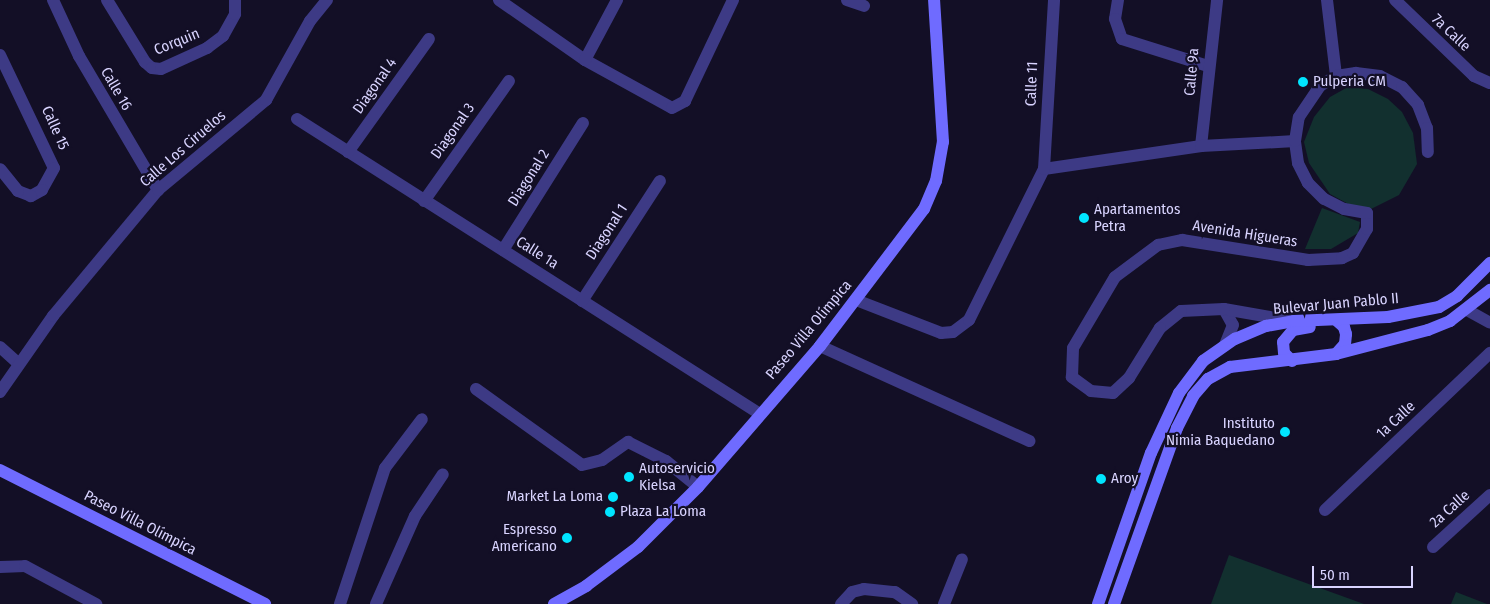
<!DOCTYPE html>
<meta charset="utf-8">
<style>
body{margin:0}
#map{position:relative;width:1490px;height:604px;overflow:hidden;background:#130f26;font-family:"Fira Sans Condensed",sans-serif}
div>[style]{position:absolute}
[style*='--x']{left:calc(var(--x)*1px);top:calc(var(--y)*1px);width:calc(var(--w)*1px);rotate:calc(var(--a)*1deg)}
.green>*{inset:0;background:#12302f}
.minor>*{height:12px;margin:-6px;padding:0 6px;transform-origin:6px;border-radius:6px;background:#3d3a85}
.secondary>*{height:12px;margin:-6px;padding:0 6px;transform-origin:6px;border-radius:6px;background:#6f6bff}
.dots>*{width:14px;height:14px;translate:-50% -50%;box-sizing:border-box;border:2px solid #130f26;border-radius:50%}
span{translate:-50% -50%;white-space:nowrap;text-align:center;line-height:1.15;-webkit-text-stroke:4.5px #130f26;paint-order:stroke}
.street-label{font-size:15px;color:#d9d4ff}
.poi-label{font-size:15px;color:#d9d4ff}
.left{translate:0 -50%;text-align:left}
.right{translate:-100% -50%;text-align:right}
.scale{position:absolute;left:1312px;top:566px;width:101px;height:22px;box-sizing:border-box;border:2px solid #d9d4ff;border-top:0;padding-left:6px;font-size:15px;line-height:18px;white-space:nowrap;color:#d9d4ff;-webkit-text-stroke:4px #130f26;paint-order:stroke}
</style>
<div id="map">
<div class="green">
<i style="clip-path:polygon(1348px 87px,1368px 89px,1388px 99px,1402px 112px,1413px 133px,1417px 164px,1399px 195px,1371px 209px,1352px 206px,1330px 194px,1309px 163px,1304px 142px,1314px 117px,1330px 97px)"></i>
<i style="clip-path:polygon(1322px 208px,1360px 222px,1358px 233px,1331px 249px,1305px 249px)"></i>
<i style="clip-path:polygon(1229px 555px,1364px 604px,1211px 604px)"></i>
<i style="clip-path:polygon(1456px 592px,1487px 604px,1451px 604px)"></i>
</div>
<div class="minor">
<i style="--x:53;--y:0;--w:62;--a:65.1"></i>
<i style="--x:79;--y:56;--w:156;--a:59.5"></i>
<i style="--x:107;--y:0;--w:73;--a:58.5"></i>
<i style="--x:145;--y:62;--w:9;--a:41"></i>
<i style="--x:152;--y:68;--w:9;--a:6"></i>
<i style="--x:161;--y:69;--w:51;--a:-24.5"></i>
<i style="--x:207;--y:48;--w:20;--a:-37"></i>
<i style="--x:223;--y:36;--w:25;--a:-61"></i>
<i style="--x:235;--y:14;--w:14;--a:-90"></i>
<i style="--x:499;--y:0;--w:105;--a:34.9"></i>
<i style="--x:585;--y:60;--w:99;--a:28.9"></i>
<i style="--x:672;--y:108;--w:15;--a:-28"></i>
<i style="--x:685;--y:101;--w:112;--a:-64.6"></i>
<i style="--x:847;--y:0;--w:18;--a:19"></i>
<i style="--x:1118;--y:0;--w:19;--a:99"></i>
<i style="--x:1115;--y:19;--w:21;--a:71"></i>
<i style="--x:1122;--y:39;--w:90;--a:17.4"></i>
<i style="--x:1327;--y:0;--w:77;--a:83.2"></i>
<i style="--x:1395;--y:0;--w:110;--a:43.9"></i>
<i style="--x:1474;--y:76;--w:17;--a:24"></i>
<i style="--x:0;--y:55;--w:125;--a:64.5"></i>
<i style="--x:54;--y:168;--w:25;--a:119"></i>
<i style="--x:42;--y:190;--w:13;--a:151"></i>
<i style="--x:31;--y:196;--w:14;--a:-159"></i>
<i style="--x:18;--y:191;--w:28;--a:-129"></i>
<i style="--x:585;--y:60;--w:68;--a:-61.9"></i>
<i style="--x:297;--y:119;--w:549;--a:32.5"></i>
<i style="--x:1201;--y:146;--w:147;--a:-83.7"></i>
<i style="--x:348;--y:152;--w:139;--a:-54.4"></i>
<i style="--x:1044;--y:169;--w:159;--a:-8.3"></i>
<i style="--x:1201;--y:146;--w:94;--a:-3"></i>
<i style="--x:424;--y:201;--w:147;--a:-54.7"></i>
<i style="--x:503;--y:250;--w:150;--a:-57.8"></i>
<i style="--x:856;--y:300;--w:91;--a:21.2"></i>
<i style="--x:941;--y:333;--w:12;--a:-5"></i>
<i style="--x:953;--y:332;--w:20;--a:-37"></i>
<i style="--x:969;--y:320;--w:169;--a:-63.6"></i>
<i style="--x:1044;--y:169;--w:169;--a:-86.6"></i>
<i style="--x:582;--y:301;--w:143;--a:-57"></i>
<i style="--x:1224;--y:309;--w:18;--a:61"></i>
<i style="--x:1233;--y:325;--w:22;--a:112"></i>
<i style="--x:1467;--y:310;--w:26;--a:29"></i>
<i style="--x:1293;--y:321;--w:70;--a:-170.1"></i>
<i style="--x:1224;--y:309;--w:43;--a:177.3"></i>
<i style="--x:1181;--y:311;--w:27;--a:141"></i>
<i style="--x:1160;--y:328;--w:59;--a:121.8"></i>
<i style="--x:1129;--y:378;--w:22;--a:137"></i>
<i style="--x:1113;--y:393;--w:22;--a:-175"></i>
<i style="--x:1091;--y:391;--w:24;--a:-144"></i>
<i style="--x:1072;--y:377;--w:29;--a:-88"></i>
<i style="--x:1073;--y:348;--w:82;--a:-59.4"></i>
<i style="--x:1115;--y:277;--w:54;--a:-36.7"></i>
<i style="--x:1158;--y:245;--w:25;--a:-12"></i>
<i style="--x:1182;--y:240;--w:128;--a:9"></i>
<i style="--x:1308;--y:260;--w:34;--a:-3"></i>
<i style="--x:1342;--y:258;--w:12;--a:-24"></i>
<i style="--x:1353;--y:253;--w:28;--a:-60"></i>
<i style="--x:1367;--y:229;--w:16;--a:-90"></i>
<i style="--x:1367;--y:213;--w:23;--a:-170"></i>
<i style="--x:1344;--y:209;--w:22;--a:-153"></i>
<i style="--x:1324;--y:199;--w:23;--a:-135"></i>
<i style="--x:1308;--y:183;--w:22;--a:-117"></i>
<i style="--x:1298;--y:163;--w:22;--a:-98"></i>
<i style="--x:1295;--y:141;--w:24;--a:-81"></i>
<i style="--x:1299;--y:117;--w:37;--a:-56"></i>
<i style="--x:1320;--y:86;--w:19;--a:-32"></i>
<i style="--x:1336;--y:76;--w:20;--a:-9"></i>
<i style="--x:1356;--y:73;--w:24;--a:7"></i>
<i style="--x:1380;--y:76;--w:25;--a:27"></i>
<i style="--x:1402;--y:87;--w:24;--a:48"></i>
<i style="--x:1418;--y:105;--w:25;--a:69"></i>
<i style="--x:1427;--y:128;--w:24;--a:88"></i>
<i style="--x:820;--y:346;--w:230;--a:24.4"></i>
<i style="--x:0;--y:347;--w:24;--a:42"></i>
<i style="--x:476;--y:389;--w:130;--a:35.6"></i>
<i style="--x:582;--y:465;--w:21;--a:-14"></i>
<i style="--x:602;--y:460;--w:32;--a:-35"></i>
<i style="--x:628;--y:442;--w:42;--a:26.6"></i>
<i style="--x:666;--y:461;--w:41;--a:39.1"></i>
<i style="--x:0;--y:392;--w:93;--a:-55.1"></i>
<i style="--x:53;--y:316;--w:164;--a:-50.2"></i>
<i style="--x:158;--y:190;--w:141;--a:-39.8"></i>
<i style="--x:266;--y:100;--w:90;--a:-60.9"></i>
<i style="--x:310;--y:21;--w:27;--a:-51"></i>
<i style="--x:1325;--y:510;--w:228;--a:-43.6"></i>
<i style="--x:1433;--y:547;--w:77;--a:-42.4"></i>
<i style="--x:0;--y:567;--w:25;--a:-2"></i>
<i style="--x:25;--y:566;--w:81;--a:28.2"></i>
<i style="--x:340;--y:604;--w:143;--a:-71.7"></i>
<i style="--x:385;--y:468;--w:61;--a:-52.9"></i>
<i style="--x:376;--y:604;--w:96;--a:-66.1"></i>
<i style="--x:415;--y:516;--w:50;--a:-56.3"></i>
<i style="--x:841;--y:604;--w:16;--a:-47"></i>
<i style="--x:852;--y:592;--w:12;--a:-14"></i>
<i style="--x:864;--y:589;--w:31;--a:6"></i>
<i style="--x:895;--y:592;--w:21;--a:35"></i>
<i style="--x:944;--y:604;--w:48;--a:-68.2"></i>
</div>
<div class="secondary">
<i style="--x:1336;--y:354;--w:13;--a:-48"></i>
<i style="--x:1345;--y:344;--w:10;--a:-84"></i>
<i style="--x:1346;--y:334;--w:7;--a:-106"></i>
<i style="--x:1344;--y:327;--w:9;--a:-139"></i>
<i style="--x:1292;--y:361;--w:11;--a:-135"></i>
<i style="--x:1284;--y:353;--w:11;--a:-95"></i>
<i style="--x:1283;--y:342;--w:16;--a:-50"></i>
<i style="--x:1293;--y:330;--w:17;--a:-10"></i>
<i style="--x:0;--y:470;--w:297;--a:26.8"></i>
<i style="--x:554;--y:604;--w:37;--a:-29"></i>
<i style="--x:586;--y:586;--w:65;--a:-36.9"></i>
<i style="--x:638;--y:547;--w:85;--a:-45"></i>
<i style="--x:698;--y:487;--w:186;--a:-49.1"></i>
<i style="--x:820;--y:346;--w:172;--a:-52.8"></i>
<i style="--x:924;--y:209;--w:30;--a:-67"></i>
<i style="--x:936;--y:181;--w:40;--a:-80"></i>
<i style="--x:943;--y:142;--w:142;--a:-93.6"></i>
<i style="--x:1098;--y:604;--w:160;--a:-70.7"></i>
<i style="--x:1151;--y:453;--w:66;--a:-65"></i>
<i style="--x:1179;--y:393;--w:40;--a:-53"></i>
<i style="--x:1203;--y:361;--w:39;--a:-35"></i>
<i style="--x:1235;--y:339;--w:34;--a:-23"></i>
<i style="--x:1266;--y:326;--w:28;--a:-10"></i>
<i style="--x:1294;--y:321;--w:94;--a:-2.4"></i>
<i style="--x:1388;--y:317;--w:52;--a:-11.1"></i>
<i style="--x:1439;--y:307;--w:21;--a:-31"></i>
<i style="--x:1457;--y:296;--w:47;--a:-45"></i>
<i style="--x:1114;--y:604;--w:187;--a:-70.3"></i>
<i style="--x:1177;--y:428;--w:36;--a:-63"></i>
<i style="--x:1193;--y:396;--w:23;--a:-49"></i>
<i style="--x:1208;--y:379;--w:25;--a:-29"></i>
<i style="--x:1230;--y:367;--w:107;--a:-7"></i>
<i style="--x:1336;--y:354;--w:95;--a:-14.6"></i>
<i style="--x:1428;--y:330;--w:24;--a:-22"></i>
<i style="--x:1450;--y:321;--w:51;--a:-37.8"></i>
</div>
<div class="dots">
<i style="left:1303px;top:82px;background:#00e5ff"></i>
<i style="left:1084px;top:218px;background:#00e5ff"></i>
<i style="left:1285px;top:432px;background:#00e5ff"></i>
<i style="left:629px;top:477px;background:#00e5ff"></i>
<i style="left:1101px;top:479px;background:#00e5ff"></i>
<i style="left:613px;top:497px;background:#00e5ff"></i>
<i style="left:610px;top:512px;background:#00e5ff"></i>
<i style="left:567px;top:538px;background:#00e5ff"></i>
</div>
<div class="street-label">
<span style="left:1451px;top:33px;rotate:43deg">7a Calle</span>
<span style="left:177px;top:42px;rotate:-22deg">Corquin</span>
<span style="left:1192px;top:72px;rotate:-85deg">Calle 9a</span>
<span style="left:1032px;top:84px;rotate:-88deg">Calle 11</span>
<span style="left:375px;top:86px;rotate:-55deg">Diagonal 4</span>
<span style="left:116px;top:89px;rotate:60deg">Calle 16</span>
<span style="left:55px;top:128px;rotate:66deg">Calle 15</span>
<span style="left:453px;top:131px;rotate:-55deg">Diagonal 3</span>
<span style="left:183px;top:149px;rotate:-41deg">Calle Los Ciruelos</span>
<span style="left:529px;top:178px;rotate:-58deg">Diagonal 2</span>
<span style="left:607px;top:232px;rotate:-57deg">Diagonal 1</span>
<span style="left:1245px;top:234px;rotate:9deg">Avenida Higueras</span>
<span style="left:537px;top:253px;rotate:32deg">Calle 1a</span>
<span style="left:1336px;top:304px;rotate:-5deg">Bulevar Juan Pablo II</span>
<span style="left:809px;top:330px;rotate:-50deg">Paseo Villa Olímpica</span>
<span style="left:1396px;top:420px;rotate:-43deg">1a Calle</span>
<span style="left:1450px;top:509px;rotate:-42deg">2a Calle</span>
<span style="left:140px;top:523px;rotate:27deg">Paseo Villa Olímpica</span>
</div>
<div class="poi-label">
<span class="left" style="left:1313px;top:82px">Pulperia CM</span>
<span class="left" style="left:1094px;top:218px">Apartamentos<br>Petra</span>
<span class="right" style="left:1275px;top:432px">Instituto<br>Nimia Baquedano</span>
<span class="left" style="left:639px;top:477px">Autoservicio<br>Kielsa</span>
<span class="left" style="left:1111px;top:479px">Aroy</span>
<span class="right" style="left:603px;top:497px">Market La Loma</span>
<span class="left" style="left:620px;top:512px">Plaza La Loma</span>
<span class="right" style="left:557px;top:538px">Espresso<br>Americano</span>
</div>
<div class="scale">50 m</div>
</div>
